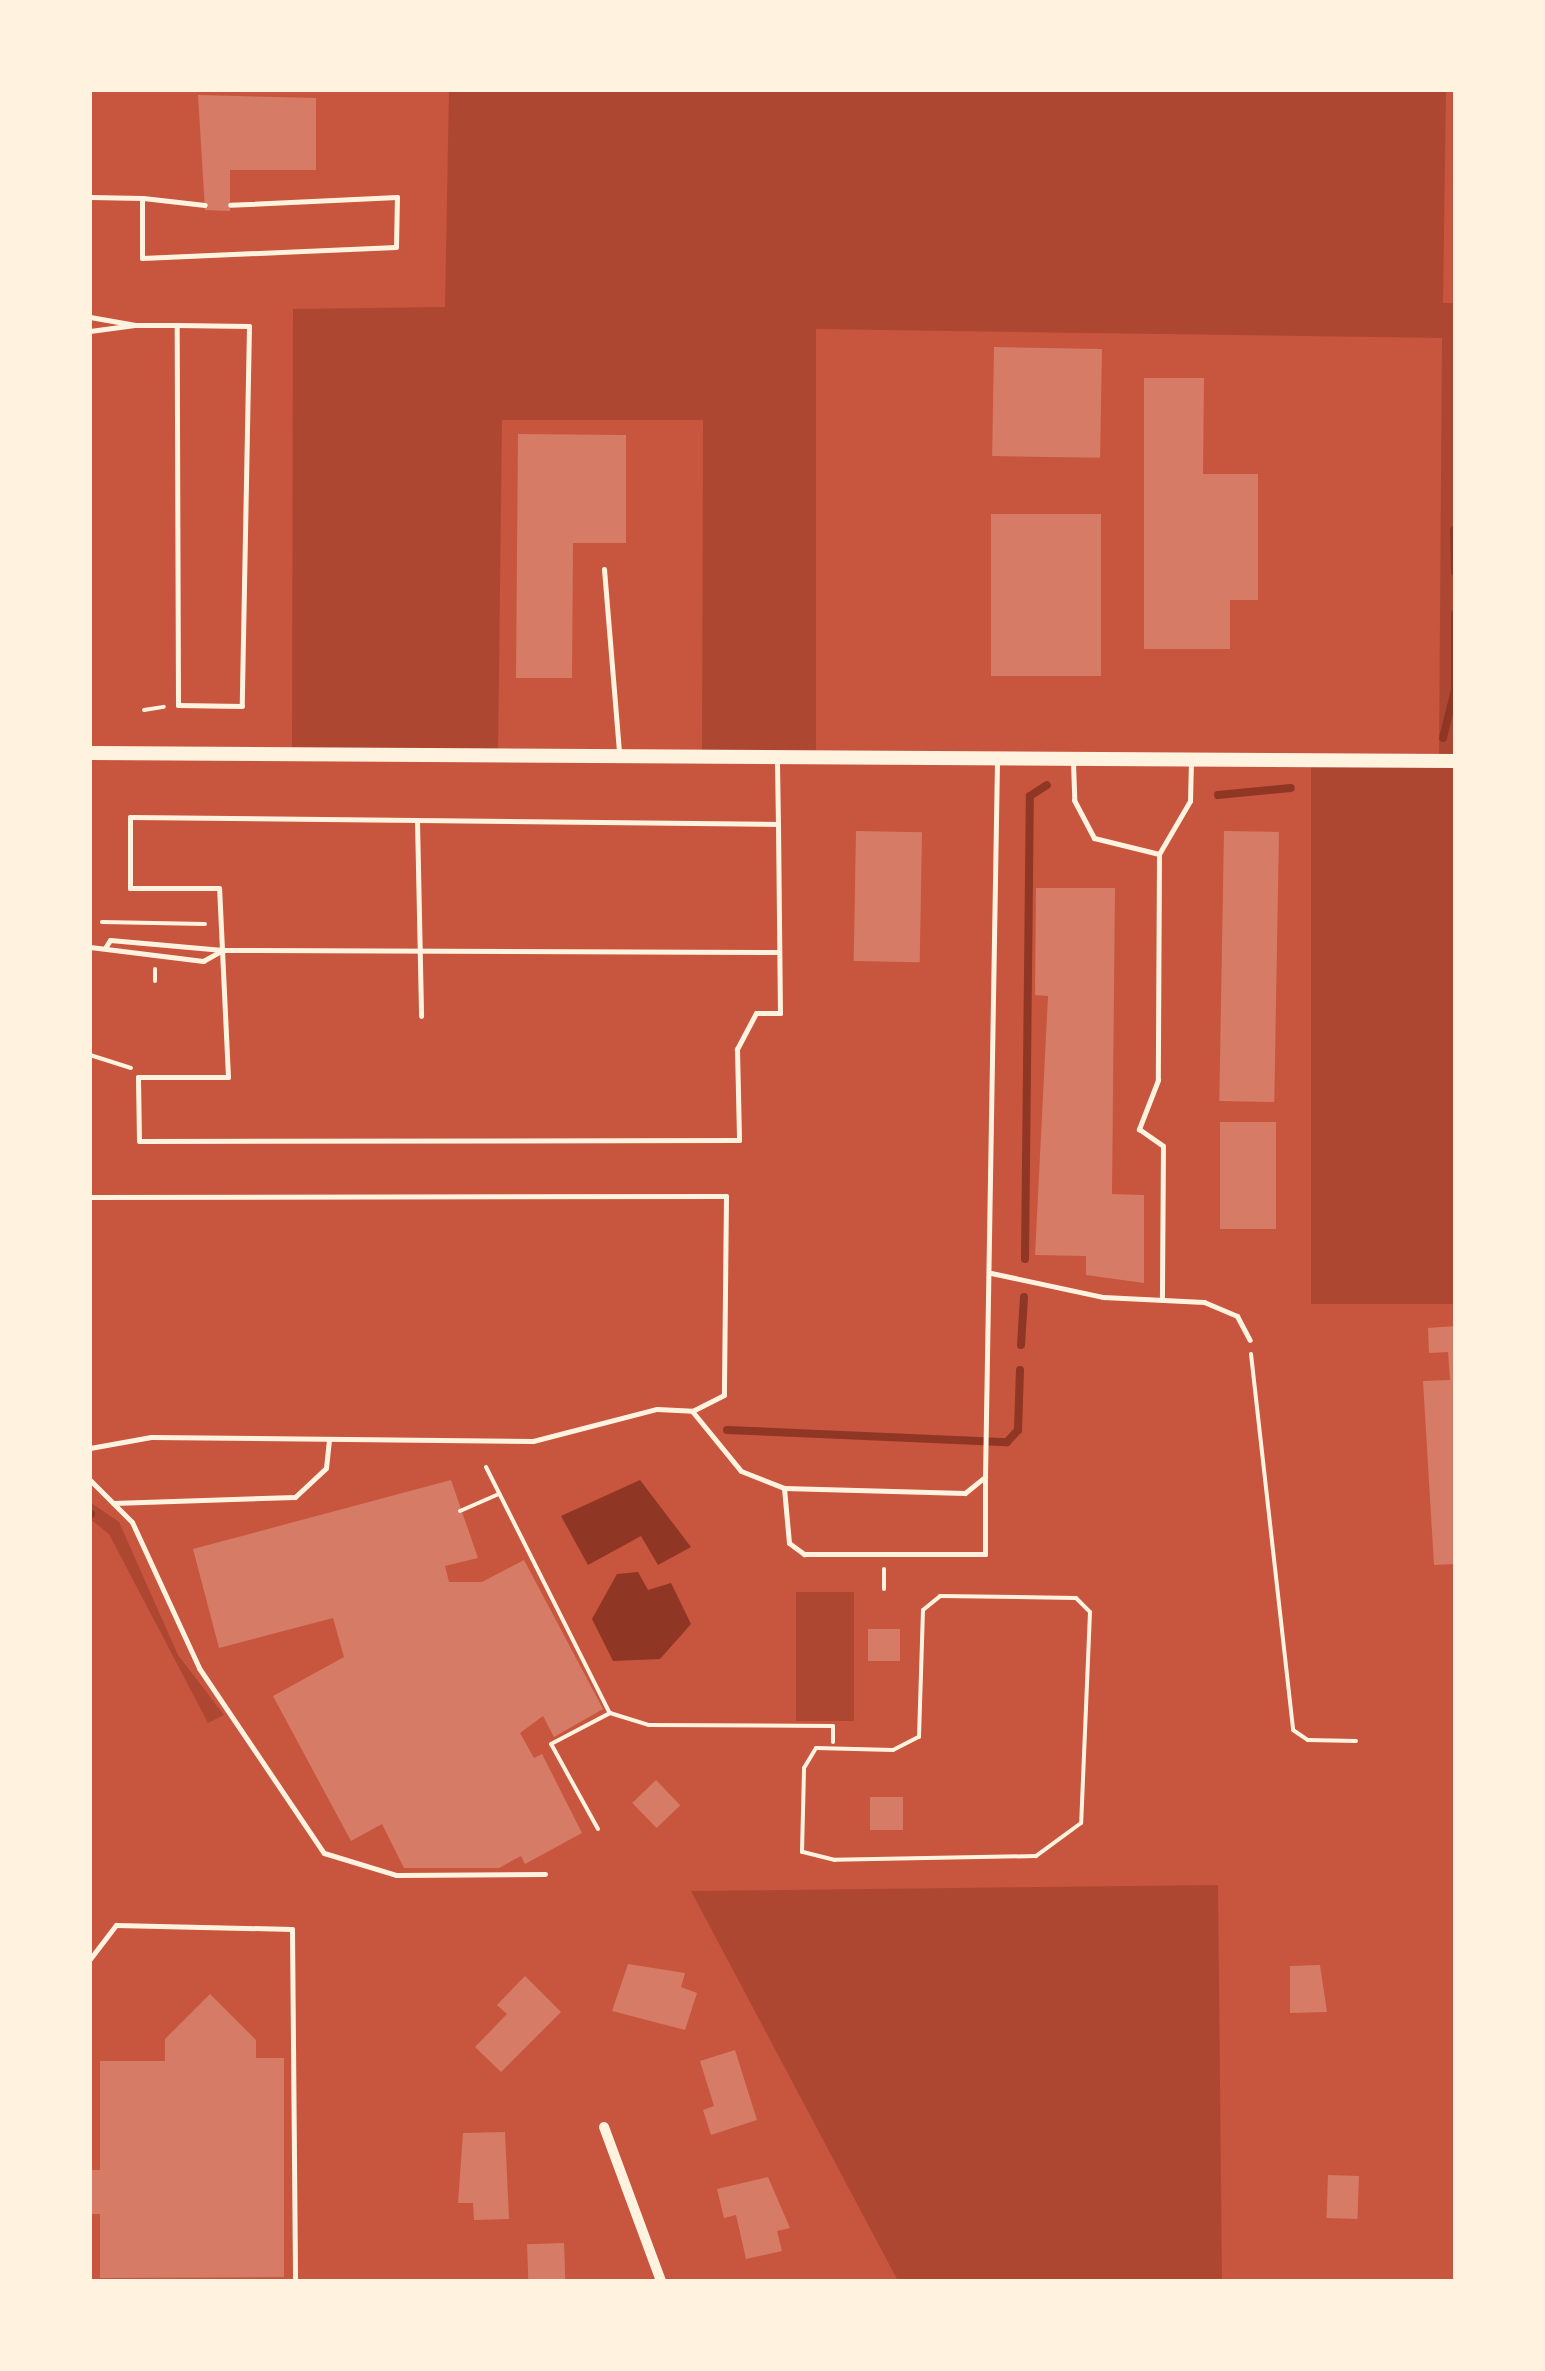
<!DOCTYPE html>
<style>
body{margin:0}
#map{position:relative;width:1545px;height:2371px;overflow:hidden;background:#c8553d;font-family:Figtree,sans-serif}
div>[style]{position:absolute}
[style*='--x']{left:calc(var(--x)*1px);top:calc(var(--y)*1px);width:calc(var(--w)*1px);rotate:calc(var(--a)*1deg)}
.green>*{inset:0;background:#ae4732;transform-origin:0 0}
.water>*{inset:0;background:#8f3625}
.stream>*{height:8px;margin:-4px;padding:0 4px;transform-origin:4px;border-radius:4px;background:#8f3625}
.building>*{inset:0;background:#d67c66;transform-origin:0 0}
.path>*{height:4px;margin:-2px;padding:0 2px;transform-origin:2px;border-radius:2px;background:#fff3e0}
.service>*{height:5px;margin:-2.5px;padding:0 2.5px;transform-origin:2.5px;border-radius:2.5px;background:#fff3e0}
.minor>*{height:10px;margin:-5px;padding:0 5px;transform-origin:5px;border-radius:5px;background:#fff3e0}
.tertiary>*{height:14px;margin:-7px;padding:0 7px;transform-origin:7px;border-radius:7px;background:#fff3e0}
span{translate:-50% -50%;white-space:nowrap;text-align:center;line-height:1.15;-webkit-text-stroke:8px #fff3e0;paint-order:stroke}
.frame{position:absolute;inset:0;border:92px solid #fff3e0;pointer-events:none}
</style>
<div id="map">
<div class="green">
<i style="clip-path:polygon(449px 90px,1446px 90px,1443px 303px,1455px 303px,1455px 1304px,1311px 1304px,1311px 761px,1439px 761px,1442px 338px,816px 329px,816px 758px,702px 757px,703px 420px,502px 420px,498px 755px,292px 754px,293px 309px,445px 307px)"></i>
<i style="clip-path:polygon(90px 1502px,119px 1522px,178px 1655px,224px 1715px,208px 1723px,109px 1534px,90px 1519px)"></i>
<i style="left:796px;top:1592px;width:58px;height:129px"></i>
<i style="clip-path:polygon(1218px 1885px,1222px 2281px,898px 2281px,691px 1891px)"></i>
</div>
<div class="water">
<i style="clip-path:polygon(640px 1480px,691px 1547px,658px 1565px,641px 1536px,588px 1565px,561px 1516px)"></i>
<i style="clip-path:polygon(638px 1572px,648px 1590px,671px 1583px,691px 1624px,660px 1659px,613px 1661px,592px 1619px,617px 1574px)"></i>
</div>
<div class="stream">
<i style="--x:1454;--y:530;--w:42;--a:88.6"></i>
<i style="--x:1455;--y:614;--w:75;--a:90"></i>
<i style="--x:1443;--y:738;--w:49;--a:-76"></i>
<i style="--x:1218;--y:795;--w:73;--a:-5.5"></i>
<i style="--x:1025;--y:1259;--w:463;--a:-89.4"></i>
<i style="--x:1030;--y:796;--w:20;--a:-33"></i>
<i style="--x:1021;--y:1345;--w:48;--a:-86.4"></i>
<i style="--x:727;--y:1430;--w:280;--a:2.5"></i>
<i style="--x:1007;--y:1442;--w:16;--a:-47"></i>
<i style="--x:1018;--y:1430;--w:60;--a:-88.1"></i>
<i style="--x:90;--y:1514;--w:1;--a:0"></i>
</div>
<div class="building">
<i style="clip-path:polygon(198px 95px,316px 98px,316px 170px,230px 170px,230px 211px,205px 210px)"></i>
<i style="left:994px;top:347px;width:108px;height:109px;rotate:1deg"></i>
<i style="clip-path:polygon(1144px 378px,1204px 378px,1203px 474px,1258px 474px,1258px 600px,1230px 600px,1230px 649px,1144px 649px)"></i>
<i style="clip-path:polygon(518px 434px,626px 435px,626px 543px,573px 543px,572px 678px,516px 678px)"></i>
<i style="left:991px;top:514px;width:110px;height:162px"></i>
<i style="left:856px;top:831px;width:66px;height:130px;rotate:1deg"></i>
<i style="left:1224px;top:831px;width:55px;height:270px;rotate:1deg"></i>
<i style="clip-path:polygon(1036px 888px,1115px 888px,1112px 1194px,1144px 1195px,1144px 1283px,1086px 1275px,1086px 1256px,1035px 1255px,1048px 996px,1035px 995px)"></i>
<i style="left:1220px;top:1122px;width:56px;height:107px"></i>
<i style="clip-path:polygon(1455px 1326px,1455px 1564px,1434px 1565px,1423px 1381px,1450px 1380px,1448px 1352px,1429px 1353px,1428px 1328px)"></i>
<i style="clip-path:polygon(451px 1480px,478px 1558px,445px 1566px,449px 1582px,482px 1582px,524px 1560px,603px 1709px,554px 1737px,543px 1716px,520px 1733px,534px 1758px,542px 1754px,582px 1833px,525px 1864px,521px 1856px,499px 1868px,404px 1868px,382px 1824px,351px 1841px,273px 1696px,344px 1657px,333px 1618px,219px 1648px,193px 1549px)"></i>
<i style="left:868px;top:1629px;width:32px;height:32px"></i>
<i style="left:656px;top:1780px;width:35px;height:33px;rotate:46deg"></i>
<i style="left:870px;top:1797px;width:33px;height:33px"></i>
<i style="clip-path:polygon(628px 1964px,685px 1973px,681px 1987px,697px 1993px,685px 2030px,612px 2011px)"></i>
<i style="clip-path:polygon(1320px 1965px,1327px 2012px,1290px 2013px,1290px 1966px)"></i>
<i style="clip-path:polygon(525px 1976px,561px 2012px,501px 2072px,475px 2047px,507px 2014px,497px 2005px)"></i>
<i style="clip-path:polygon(210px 1994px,256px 2040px,256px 2058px,284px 2058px,284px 2277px,100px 2278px,100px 2214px,90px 2214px,90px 2170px,100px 2170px,100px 2061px,165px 2061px,165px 2039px)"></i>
<i style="clip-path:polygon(735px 2050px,757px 2120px,711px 2135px,703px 2110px,714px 2106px,700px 2061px)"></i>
<i style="clip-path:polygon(505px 2132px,509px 2219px,474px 2220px,473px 2203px,458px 2203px,463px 2133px)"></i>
<i style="left:1328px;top:2175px;width:31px;height:43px;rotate:2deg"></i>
<i style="clip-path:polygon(768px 2177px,790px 2228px,777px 2231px,782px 2251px,746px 2259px,736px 2215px,724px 2218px,717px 2189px)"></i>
<i style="left:564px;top:2243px;width:38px;height:37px;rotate:88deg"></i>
</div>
<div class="path">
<i style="--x:144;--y:710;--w:20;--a:-9"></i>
<i style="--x:102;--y:922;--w:103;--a:1.1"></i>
<i style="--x:155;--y:981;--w:12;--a:-90"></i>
<i style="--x:90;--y:1055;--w:43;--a:17.6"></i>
<i style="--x:1251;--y:1354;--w:378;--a:83.6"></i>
<i style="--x:1293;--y:1730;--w:18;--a:34"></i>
<i style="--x:1308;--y:1740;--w:48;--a:1.2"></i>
<i style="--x:486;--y:1467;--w:274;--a:63.3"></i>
<i style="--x:460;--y:1511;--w:43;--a:-23.6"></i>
<i style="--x:884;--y:1589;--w:20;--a:-90"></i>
<i style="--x:940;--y:1596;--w:136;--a:0.8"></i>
<i style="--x:1076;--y:1598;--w:20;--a:45"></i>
<i style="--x:1090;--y:1612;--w:211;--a:92.4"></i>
<i style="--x:1081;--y:1823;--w:56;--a:143.7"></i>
<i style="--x:1036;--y:1856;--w:201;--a:178.9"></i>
<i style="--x:835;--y:1860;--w:34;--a:-166"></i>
<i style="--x:802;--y:1852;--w:84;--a:-88.6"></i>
<i style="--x:804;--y:1768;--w:23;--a:-59"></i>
<i style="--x:816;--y:1748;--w:77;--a:1.5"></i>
<i style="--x:893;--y:1750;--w:29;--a:-27"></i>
<i style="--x:919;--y:1737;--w:127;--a:-88.2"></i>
<i style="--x:923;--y:1610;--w:22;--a:-39"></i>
<i style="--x:598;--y:1829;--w:97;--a:-118.9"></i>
<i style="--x:551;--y:1744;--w:67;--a:-27.7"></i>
<i style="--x:610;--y:1713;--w:41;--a:17.1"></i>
<i style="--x:649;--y:1725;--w:184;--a:0.3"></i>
<i style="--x:833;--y:1726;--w:16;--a:90"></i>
</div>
<div class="service">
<i style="--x:90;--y:197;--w:52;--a:1.1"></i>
<i style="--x:142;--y:198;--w:60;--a:90"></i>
<i style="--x:142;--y:258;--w:254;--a:-2.5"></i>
<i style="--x:396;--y:247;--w:50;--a:-88.9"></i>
<i style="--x:397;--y:197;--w:167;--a:177.3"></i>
<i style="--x:143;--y:198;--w:62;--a:6.4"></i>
<i style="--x:90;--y:317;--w:46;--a:10.1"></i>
<i style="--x:90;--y:331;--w:45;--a:-7.6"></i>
<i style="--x:135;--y:325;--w:42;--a:0"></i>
<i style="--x:177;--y:325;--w:72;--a:0.8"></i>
<i style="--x:249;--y:326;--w:380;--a:91.1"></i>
<i style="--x:242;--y:706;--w:64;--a:-179.1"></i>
<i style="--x:178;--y:705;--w:380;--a:-90.2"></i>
<i style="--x:604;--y:569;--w:185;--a:85.3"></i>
<i style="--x:777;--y:762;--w:62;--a:89.1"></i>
<i style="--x:778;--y:824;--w:189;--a:89.4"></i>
<i style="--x:780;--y:1013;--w:24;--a:180"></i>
<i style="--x:756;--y:1013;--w:41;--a:117.8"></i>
<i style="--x:737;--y:1049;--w:91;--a:88.7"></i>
<i style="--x:739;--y:1140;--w:600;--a:179.9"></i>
<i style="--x:139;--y:1141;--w:64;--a:-90.9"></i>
<i style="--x:138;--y:1077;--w:90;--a:0"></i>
<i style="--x:228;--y:1077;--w:189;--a:-92.7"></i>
<i style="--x:219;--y:888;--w:89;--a:180"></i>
<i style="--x:130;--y:888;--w:71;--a:-90"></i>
<i style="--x:130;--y:817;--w:648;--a:0.62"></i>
<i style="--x:1073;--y:762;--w:38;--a:88"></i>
<i style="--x:1074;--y:800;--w:43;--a:62.2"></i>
<i style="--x:1094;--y:838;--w:67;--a:13.8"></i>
<i style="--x:1159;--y:854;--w:226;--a:90.3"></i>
<i style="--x:1158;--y:1080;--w:53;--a:111.2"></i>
<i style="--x:1139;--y:1129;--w:29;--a:35"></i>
<i style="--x:1163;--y:1146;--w:153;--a:90.4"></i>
<i style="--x:417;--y:820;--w:196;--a:88.8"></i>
<i style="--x:1159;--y:854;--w:61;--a:-59.7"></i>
<i style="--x:1190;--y:801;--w:40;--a:-88.6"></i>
<i style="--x:90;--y:947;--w:114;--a:7.1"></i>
<i style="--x:203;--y:961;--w:23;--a:-29"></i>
<i style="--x:105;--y:948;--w:9;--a:-58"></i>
<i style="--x:110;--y:940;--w:113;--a:5.1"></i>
<i style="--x:223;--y:950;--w:556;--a:0.21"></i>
<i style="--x:90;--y:1197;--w:636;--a:-0.09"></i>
<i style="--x:726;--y:1196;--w:199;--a:90.6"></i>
<i style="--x:724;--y:1395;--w:36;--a:153"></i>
<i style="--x:991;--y:1273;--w:115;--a:12.1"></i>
<i style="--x:1103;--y:1297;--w:101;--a:2.8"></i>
<i style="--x:1204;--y:1302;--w:36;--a:23"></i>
<i style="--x:1237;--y:1316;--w:27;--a:62"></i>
<i style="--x:90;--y:1448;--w:62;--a:-10.2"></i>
<i style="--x:151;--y:1437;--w:382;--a:0.6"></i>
<i style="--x:533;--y:1441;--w:128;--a:-14.5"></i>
<i style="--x:657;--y:1409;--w:35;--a:3"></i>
<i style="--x:692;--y:1411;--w:77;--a:50.8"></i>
<i style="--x:741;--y:1471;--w:46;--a:21.6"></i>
<i style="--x:784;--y:1488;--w:181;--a:1.6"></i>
<i style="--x:965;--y:1493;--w:26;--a:-39"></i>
<i style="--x:985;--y:1477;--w:717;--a:-89.04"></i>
<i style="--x:90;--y:1480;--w:59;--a:45"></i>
<i style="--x:132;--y:1522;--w:161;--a:65.3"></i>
<i style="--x:199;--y:1668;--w:223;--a:56"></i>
<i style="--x:324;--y:1853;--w:75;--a:17"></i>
<i style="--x:396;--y:1875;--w:149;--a:-0.4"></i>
<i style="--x:784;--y:1488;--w:55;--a:84.8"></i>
<i style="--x:789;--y:1543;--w:19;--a:36"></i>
<i style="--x:804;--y:1554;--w:181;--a:0"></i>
<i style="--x:985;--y:1554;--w:76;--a:-90"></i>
<i style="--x:113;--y:1503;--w:182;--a:-1.9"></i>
<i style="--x:295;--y:1497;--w:42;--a:-43.1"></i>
<i style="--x:326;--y:1468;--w:28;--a:-84"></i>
<i style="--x:90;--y:1959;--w:43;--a:-52.6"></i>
<i style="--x:116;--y:1925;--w:176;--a:1.3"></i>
<i style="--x:292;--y:1929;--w:352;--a:89.5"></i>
</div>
<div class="minor">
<i style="--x:604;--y:2127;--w:164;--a:69.7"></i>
</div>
<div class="tertiary">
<i style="--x:90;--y:753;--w:1365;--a:0.34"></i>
</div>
<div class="frame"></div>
</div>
